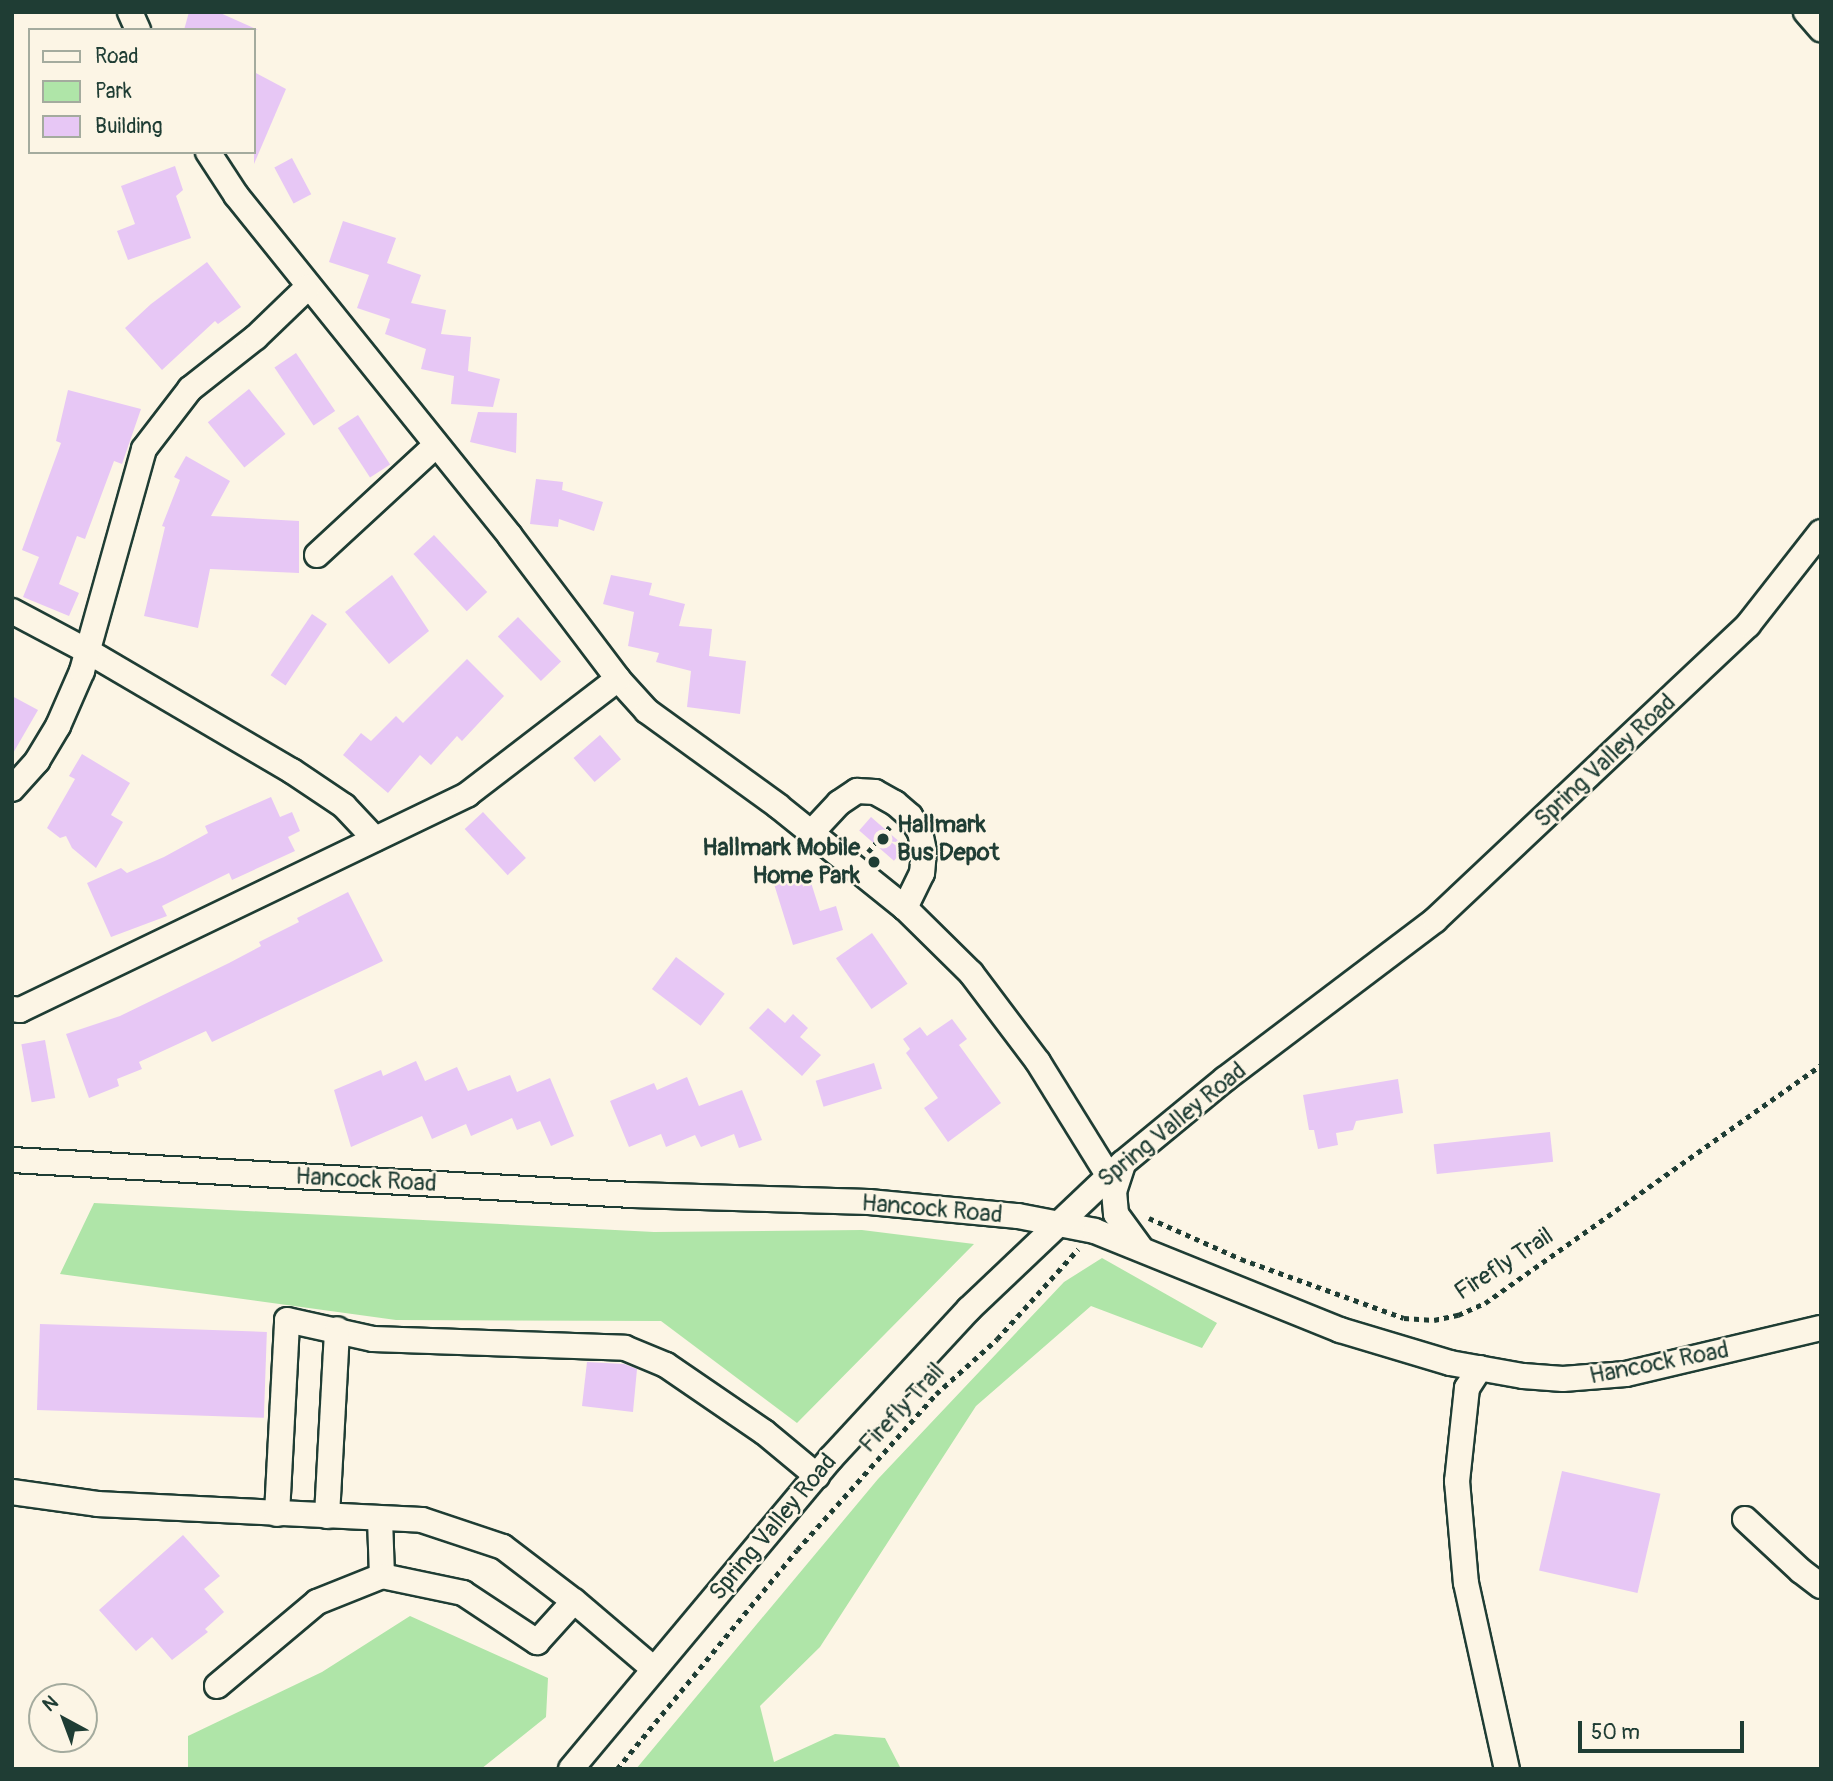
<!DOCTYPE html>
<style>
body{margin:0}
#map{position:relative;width:1833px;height:1781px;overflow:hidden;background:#fcf5e5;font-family:Pangolin,sans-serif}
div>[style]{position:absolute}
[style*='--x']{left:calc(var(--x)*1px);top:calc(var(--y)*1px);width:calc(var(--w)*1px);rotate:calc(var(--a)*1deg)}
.green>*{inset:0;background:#afe5a8}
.building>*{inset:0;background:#e7c7f5;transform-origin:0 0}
.path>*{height:4.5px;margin-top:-2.25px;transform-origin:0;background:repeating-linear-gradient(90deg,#1f3d34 0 5px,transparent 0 10px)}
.roads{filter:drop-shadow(2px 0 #1f3d34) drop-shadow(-2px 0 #1f3d34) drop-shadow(0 2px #1f3d34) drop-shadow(0 -2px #1f3d34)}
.minor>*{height:24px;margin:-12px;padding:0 12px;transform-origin:12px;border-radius:12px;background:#fcf5e5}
.dots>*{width:19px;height:19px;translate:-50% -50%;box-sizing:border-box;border:4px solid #fcf5e5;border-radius:50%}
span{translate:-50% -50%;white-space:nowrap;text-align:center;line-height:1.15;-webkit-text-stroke:5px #fcf5e5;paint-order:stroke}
.street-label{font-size:24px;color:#1f3d34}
.poi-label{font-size:24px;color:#1f3d34;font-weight:700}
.left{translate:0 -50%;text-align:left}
.right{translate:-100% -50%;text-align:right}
.frame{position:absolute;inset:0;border:14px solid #1f3d34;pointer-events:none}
.legend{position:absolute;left:28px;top:28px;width:228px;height:126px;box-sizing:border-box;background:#fcf5e5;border:2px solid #a4ab9e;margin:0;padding:9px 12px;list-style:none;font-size:21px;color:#1f3d34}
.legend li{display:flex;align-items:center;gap:14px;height:35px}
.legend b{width:35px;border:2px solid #a4ab9e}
.north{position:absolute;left:28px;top:1683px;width:70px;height:70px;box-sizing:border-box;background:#fcf5e5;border:2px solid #a4ab9e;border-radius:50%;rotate:319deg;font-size:19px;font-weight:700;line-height:28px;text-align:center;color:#1f3d34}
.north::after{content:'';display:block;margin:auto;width:24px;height:32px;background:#1f3d34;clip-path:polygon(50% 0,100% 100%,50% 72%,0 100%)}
.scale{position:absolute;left:1578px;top:1721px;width:166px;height:32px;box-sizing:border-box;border:4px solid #1f3d34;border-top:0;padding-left:9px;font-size:21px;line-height:24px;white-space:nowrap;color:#1f3d34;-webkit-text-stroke:5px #fcf5e5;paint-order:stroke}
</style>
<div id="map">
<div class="green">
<i style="clip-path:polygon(94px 1203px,654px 1232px,862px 1230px,974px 1244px,797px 1423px,661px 1321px,396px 1320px,60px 1274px)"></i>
<i style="clip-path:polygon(1102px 1258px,1217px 1323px,1202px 1348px,1091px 1306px,976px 1406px,820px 1647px,760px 1706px,774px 1762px,835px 1734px,885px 1738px,901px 1769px,636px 1769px,878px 1479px,1064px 1282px)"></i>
<i style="clip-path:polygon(410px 1616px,548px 1678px,546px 1717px,481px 1769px,188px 1769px,188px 1736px,322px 1672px)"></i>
</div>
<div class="building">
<i style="clip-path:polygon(189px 12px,218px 12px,258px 30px,184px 30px)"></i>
<i style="clip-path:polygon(254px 72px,286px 89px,254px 164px)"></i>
<i style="left:292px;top:158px;width:41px;height:20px;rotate:62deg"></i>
<i style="clip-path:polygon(175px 166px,183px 190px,176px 196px,191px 238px,128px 260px,117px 231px,135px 224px,121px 186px)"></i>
<i style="clip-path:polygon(343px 221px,396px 238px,387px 263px,421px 275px,411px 303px,446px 310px,441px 334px,471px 337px,468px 371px,500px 379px,493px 407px,451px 404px,454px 376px,421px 369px,426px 349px,385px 334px,390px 319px,357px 308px,369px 275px,329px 262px)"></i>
<i style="clip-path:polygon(207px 262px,241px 307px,218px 324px,215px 321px,162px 370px,125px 328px,151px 304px)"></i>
<i style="left:296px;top:353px;width:70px;height:26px;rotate:56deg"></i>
<i style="left:249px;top:389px;width:58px;height:53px;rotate:51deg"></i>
<i style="clip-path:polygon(68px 390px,141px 409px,122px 464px,114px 461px,85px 539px,77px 536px,59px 584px,79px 593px,69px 616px,23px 597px,39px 557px,22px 550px,61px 443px,56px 441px)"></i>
<i style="clip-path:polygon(478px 412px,517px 413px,516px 453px,470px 442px)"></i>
<i style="left:358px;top:415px;width:59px;height:24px;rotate:57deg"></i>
<i style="clip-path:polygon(186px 456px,230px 481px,211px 516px,299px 521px,299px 573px,210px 569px,198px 628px,144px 616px,165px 527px,162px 526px,180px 480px,174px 477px)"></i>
<i style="clip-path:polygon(536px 479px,563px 482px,562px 490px,603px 502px,594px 531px,559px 519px,558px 527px,530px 524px)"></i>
<i style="left:434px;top:535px;width:78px;height:28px;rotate:47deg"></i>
<i style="clip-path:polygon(392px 575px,429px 631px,389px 664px,345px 612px)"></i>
<i style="clip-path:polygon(611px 575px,652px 583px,649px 595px,685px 604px,679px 626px,712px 629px,709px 656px,746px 661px,740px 714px,687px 707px,691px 671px,656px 662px,659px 653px,628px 646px,634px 612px,603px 604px)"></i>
<i style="left:312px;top:614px;width:18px;height:74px;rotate:34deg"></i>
<i style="left:518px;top:617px;width:62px;height:28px;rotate:46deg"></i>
<i style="clip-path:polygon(467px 659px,504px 696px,462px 741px,457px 736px,431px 765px,420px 755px,388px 793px,343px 755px,361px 733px,371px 741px,396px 716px,403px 723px)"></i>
<i style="clip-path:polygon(12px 696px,38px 710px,12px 755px)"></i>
<i style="left:600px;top:735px;width:32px;height:35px;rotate:49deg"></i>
<i style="clip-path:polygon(82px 754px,130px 783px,111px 815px,123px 822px,96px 868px,72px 848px,66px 836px,60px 838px,47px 828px,75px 779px,69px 776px)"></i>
<i style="clip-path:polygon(271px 797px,280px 817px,292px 812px,300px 831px,288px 837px,295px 851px,232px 880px,229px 873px,162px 906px,167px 916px,111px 937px,87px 883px,121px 868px,127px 873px,164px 857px,208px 833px,205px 826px)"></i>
<i style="left:483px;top:812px;width:63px;height:25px;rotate:47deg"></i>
<i style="left:871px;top:817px;width:46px;height:18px;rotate:41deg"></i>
<i style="clip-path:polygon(808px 873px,820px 911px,836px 906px,843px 930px,793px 945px,774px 884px)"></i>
<i style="clip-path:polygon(348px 892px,383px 961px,212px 1042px,206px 1031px,139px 1062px,142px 1069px,117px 1079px,119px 1086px,89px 1098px,66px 1034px,120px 1016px,229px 963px,261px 946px,259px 942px,299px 922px,297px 918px)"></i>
<i style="left:872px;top:933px;width:62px;height:44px;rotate:55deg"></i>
<i style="left:676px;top:957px;width:61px;height:40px;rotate:37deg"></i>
<i style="clip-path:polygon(768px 1008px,785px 1023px,793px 1014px,808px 1028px,800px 1037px,821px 1055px,802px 1076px,749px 1028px)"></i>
<i style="clip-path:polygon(952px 1019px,967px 1039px,959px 1045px,1001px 1103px,948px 1142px,924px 1108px,938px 1098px,906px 1053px,910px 1049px,903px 1039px,920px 1027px,927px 1036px)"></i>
<i style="left:45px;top:1040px;width:59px;height:24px;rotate:80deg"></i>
<i style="clip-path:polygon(416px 1061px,425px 1081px,457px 1067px,468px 1091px,510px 1075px,517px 1092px,550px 1078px,574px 1136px,551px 1146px,540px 1121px,517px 1130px,512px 1118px,471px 1136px,466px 1124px,432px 1139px,422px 1116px,351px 1147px,334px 1090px,381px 1070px,383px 1076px)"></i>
<i style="left:874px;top:1063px;width:27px;height:61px;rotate:73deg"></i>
<i style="clip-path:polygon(687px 1077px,699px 1106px,742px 1090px,762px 1140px,739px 1148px,734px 1134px,701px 1147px,695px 1135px,666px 1147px,661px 1134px,629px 1147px,610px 1101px,654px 1083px,657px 1090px)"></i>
<i style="clip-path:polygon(1398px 1079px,1403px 1113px,1356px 1121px,1353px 1130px,1336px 1133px,1338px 1145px,1318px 1149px,1314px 1130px,1309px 1130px,1303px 1095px)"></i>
<i style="left:1550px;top:1132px;width:30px;height:117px;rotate:84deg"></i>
<i style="left:40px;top:1324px;width:227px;height:86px;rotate:2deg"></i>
<i style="clip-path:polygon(587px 1362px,624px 1364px,637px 1369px,633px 1412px,582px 1406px)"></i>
<i style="left:1562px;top:1471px;width:101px;height:102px;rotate:13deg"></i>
<i style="clip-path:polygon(183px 1535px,220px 1576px,204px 1589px,224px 1612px,205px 1629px,208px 1632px,172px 1660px,152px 1637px,136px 1651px,99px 1610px)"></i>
</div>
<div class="path">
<i style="--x:868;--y:852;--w:33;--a:-49"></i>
<i style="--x:1149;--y:1218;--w:101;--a:24"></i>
<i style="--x:1241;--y:1259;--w:173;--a:19.9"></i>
<i style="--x:1404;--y:1318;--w:30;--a:4"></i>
<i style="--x:1434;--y:1320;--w:25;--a:-12"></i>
<i style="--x:1458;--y:1315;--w:30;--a:-24"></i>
<i style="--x:1485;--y:1303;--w:412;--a:-35.3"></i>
<i style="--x:617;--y:1769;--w:283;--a:-50.6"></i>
<i style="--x:797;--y:1550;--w:209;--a:-48.3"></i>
<i style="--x:936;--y:1394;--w:82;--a:-42"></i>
<i style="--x:997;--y:1339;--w:121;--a:-48"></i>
</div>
<div class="roads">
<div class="minor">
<i style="--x:130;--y:12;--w:20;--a:66"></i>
<i style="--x:1806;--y:12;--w:23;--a:49"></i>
<i style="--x:208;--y:152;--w:51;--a:56.9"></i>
<i style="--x:236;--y:195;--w:437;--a:51.2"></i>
<i style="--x:510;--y:536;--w:179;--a:52.9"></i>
<i style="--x:618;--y:679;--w:43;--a:47.8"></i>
<i style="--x:647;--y:711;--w:162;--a:35.9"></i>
<i style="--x:778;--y:806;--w:163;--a:38.8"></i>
<i style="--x:905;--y:908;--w:93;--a:44.6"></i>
<i style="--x:971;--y:973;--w:111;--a:53"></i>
<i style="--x:1038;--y:1062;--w:133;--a:58.2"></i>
<i style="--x:317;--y:555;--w:162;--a:-42.7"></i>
<i style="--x:12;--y:611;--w:87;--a:28"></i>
<i style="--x:89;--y:652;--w:235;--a:30.4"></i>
<i style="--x:292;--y:771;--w:63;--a:33.9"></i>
<i style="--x:344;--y:806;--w:45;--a:46.8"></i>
<i style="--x:12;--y:789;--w:38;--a:-48"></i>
<i style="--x:37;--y:761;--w:41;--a:-59"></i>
<i style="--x:58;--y:726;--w:60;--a:-66.4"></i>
<i style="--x:82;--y:671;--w:230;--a:-74.4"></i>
<i style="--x:144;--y:449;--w:76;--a:-52.5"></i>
<i style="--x:190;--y:389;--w:84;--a:-38.2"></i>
<i style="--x:256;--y:337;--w:72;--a:-43.9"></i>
<i style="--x:811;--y:833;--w:41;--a:-47"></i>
<i style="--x:839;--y:803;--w:22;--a:-34"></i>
<i style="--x:857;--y:791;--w:18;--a:3"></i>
<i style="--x:875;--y:792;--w:23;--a:29"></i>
<i style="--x:895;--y:803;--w:20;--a:41"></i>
<i style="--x:910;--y:816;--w:19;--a:58"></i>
<i style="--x:920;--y:832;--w:19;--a:78"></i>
<i style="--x:924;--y:851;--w:22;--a:95"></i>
<i style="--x:922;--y:873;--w:39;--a:116"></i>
<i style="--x:12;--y:1009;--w:8;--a:7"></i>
<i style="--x:20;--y:1010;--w:497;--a:-25.7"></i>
<i style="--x:468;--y:794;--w:189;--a:-37.5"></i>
<i style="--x:12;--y:1160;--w:622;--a:3.23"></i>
<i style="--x:633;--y:1195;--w:236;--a:1.7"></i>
<i style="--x:869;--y:1202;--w:150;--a:5.4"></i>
<i style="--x:1018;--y:1216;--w:78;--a:11"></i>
<i style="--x:1095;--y:1231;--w:264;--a:22"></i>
<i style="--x:1340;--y:1330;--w:115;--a:16.7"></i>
<i style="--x:1450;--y:1363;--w:74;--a:10.1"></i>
<i style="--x:1523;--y:1376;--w:40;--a:4.3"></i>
<i style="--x:1563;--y:1379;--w:63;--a:-4.5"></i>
<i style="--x:1626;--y:1374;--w:200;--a:-13.3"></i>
<i style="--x:1123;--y:1164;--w:28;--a:108"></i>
<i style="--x:1114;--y:1191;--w:23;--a:85"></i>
<i style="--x:1116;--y:1214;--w:41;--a:54"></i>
<i style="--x:1480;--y:1368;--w:24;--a:123"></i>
<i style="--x:1467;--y:1388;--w:94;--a:96.1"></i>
<i style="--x:1457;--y:1481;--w:102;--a:85"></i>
<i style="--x:1466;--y:1583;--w:190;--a:77.6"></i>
<i style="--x:12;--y:1492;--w:86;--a:8"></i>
<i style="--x:97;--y:1504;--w:325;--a:2.8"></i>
<i style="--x:422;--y:1520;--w:85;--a:18.4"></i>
<i style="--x:503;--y:1547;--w:89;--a:37.3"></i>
<i style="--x:574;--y:1601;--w:105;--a:40.4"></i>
<i style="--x:277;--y:1514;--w:194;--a:-87"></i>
<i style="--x:287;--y:1320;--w:88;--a:12.5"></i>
<i style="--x:373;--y:1339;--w:252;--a:2"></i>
<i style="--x:625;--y:1348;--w:44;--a:22.5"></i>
<i style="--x:666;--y:1365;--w:119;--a:34.4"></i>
<i style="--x:764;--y:1432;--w:69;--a:39.7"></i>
<i style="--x:327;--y:1516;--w:187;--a:-86.9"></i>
<i style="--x:380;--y:1519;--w:57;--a:88"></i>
<i style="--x:1745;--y:1519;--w:76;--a:42.9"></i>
<i style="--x:1801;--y:1571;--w:25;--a:37"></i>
<i style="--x:217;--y:1686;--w:131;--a:-40"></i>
<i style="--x:317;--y:1602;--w:70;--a:-21.8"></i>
<i style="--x:382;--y:1576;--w:83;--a:11.9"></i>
<i style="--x:463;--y:1593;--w:89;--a:33.5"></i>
<i style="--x:537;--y:1642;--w:55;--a:-47.9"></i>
<i style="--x:571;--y:1769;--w:405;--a:-50.1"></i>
<i style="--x:831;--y:1458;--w:203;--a:-47.2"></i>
<i style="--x:969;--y:1309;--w:212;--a:-43.5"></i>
<i style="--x:1123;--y:1163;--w:132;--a:-39.5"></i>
<i style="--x:1225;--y:1079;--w:263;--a:-37.1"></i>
<i style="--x:1435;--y:920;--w:430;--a:-43.3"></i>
<i style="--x:1748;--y:625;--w:118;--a:-51.9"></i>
</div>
</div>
<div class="dots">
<i style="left:883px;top:839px;background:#1f3d34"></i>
<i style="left:874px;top:862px;background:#1f3d34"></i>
</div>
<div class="street-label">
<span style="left:1605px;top:761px;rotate:-43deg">Spring Valley Road</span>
<span style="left:1172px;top:1125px;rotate:-39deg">Spring Valley Road</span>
<span style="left:366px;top:1180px;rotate:3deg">Hancock Road</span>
<span style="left:932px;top:1209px;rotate:5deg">Hancock Road</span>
<span style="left:1504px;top:1264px;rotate:-33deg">Firefly Trail</span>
<span style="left:1659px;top:1363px;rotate:-11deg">Hancock Road</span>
<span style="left:902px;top:1408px;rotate:-47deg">Firefly Trail</span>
<span style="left:773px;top:1527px;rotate:-50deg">Spring Valley Road</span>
</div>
<div class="poi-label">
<span class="left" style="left:897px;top:839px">Hallmark<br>Bus Depot</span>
<span class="right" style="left:860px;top:862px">Hallmark Mobile<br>Home Park</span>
</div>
<div class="frame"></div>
<ul class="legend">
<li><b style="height:9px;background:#fcf5e5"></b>Road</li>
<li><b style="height:19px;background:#afe5a8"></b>Park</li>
<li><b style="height:19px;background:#e7c7f5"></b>Building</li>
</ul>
<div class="north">N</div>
<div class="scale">50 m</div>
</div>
